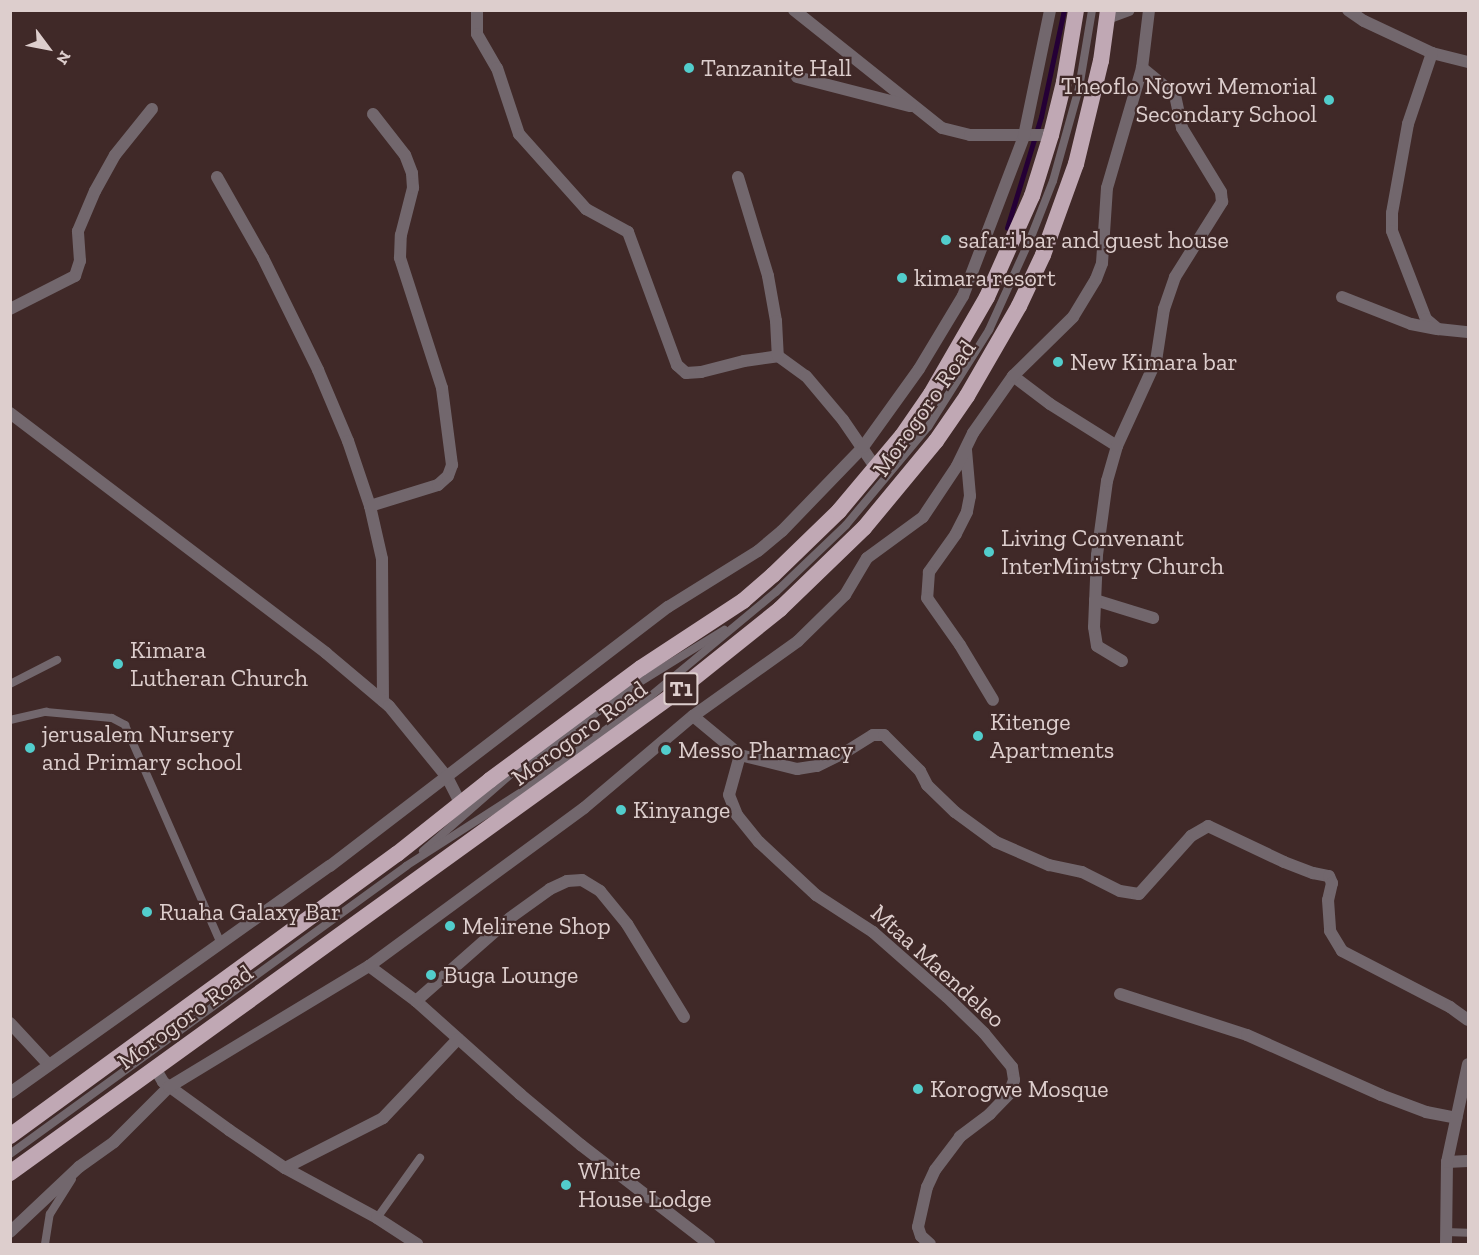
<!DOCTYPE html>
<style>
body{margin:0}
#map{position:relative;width:1479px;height:1255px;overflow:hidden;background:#402928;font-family:"Zilla Slab",serif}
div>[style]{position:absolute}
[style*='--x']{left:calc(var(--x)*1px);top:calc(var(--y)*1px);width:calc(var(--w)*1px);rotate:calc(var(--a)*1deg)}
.stream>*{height:4.5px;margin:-2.25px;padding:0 2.25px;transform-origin:2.25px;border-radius:2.25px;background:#250036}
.service>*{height:8px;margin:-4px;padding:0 4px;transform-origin:4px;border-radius:4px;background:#72676d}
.minor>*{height:12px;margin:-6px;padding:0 6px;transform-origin:6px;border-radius:6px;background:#72676d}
.trunk>*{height:16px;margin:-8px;padding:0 8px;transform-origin:8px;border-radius:8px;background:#c0a8b4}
.dots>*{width:16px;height:16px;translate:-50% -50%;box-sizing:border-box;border:3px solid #402928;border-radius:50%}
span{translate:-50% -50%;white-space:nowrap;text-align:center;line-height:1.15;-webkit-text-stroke:4.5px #402928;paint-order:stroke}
.shield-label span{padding:2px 4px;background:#402928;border:2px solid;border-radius:4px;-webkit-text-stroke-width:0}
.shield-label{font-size:22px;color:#ddcecd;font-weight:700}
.poi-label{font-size:24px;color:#ddcecd}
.left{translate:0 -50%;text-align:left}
.right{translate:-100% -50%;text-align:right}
.street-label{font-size:24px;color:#ddcecd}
.frame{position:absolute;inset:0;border:12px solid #ddcecd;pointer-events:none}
.north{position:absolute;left:18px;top:18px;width:60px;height:60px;-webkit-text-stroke:4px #402928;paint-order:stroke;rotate:122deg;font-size:16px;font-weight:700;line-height:24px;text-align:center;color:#ddcecd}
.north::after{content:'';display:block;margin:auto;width:21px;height:27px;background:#ddcecd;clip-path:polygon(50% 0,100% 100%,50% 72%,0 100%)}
</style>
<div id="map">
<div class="stream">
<i style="--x:1007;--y:228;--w:116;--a:-73"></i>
<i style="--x:1041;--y:117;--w:109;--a:-77.9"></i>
</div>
<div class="service">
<i style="--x:10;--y:684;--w:53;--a:-27.1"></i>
<i style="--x:10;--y:720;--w:37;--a:-13"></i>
<i style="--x:46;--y:712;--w:66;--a:5.2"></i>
<i style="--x:112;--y:718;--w:15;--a:28"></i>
<i style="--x:125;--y:725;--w:239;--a:66.3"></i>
<i style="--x:423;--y:851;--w:117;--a:-41.2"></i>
<i style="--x:511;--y:774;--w:153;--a:-35.7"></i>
<i style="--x:635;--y:685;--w:105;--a:-31.7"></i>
<i style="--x:10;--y:1154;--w:490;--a:-36"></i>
<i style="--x:406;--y:866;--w:143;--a:-32.7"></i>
<i style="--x:526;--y:789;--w:151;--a:-36.6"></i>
<i style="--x:647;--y:699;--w:168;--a:-39.7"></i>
<i style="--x:776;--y:592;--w:97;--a:-43.7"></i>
<i style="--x:846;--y:525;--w:128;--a:-50.1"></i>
<i style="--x:928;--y:427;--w:115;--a:-57.8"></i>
<i style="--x:989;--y:330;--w:102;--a:-65.7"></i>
<i style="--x:1031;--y:237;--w:60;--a:-68.6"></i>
<i style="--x:1053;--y:181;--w:97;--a:-74.4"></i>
<i style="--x:1079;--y:88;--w:79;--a:-80.5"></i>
<i style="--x:377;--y:1218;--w:74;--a:-54.4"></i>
<i style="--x:1445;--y:1232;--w:23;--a:2"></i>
<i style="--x:45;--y:1244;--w:30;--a:-81"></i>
<i style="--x:50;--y:1214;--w:41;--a:-57.8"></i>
</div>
<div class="minor">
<i style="--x:477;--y:10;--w:24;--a:90"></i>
<i style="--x:477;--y:34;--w:39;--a:60"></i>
<i style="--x:497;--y:68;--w:70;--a:71.6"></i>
<i style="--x:519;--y:134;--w:101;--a:48.2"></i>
<i style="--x:586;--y:209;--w:48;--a:28.7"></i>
<i style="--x:628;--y:232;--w:142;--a:69.8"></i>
<i style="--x:677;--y:365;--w:12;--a:42"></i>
<i style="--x:686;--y:373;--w:15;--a:-4"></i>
<i style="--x:701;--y:372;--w:44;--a:-14.3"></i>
<i style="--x:744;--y:361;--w:34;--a:-8"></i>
<i style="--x:778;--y:356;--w:34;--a:36"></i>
<i style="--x:806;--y:376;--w:57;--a:49.9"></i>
<i style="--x:843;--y:420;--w:58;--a:55.5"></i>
<i style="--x:794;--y:10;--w:189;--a:38.6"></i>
<i style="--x:942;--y:128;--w:29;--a:14"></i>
<i style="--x:970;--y:135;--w:81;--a:0"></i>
<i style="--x:1348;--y:10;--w:19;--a:35"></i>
<i style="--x:1364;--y:21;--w:75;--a:25.2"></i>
<i style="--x:1432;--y:53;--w:37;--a:14"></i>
<i style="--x:1107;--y:18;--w:23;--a:-20"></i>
<i style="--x:1432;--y:53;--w:75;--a:108.7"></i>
<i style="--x:1408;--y:124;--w:90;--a:100.2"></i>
<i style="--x:1392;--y:213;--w:18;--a:90"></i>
<i style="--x:1392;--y:231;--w:94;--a:68.9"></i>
<i style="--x:1426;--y:319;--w:16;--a:40"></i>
<i style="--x:1438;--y:329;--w:30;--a:6"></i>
<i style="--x:797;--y:77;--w:117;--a:14.4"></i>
<i style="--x:217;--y:177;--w:93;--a:60.4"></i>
<i style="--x:263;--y:258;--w:125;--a:63.8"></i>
<i style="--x:318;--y:370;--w:77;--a:67.1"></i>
<i style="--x:348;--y:441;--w:69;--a:71.3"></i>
<i style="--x:370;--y:506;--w:54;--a:77.2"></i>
<i style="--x:382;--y:559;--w:142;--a:89.6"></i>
<i style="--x:738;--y:177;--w:103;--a:73.1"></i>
<i style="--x:768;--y:276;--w:46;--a:79.9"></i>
<i style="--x:776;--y:321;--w:35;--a:87"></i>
<i style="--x:1342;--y:297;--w:74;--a:21.4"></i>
<i style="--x:1411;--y:324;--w:25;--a:11"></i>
<i style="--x:10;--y:309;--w:73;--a:-26.9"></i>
<i style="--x:75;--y:276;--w:16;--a:-72"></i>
<i style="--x:80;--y:261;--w:30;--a:-94"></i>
<i style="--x:78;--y:231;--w:43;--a:-67"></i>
<i style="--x:95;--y:191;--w:41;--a:-60.9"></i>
<i style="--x:115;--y:155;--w:59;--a:-51.2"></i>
<i style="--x:1013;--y:376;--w:46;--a:37.1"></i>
<i style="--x:1050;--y:404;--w:79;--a:32.1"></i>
<i style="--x:10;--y:413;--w:397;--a:37.2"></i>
<i style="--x:326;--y:653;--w:82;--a:40.1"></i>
<i style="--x:389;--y:706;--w:92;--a:50.8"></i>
<i style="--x:447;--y:777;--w:29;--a:63"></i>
<i style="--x:966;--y:450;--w:46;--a:85"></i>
<i style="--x:970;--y:496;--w:16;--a:101"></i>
<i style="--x:967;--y:512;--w:25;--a:117"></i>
<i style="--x:956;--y:534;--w:47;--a:125.4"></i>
<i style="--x:929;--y:572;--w:26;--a:94"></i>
<i style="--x:927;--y:598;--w:57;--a:54.9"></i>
<i style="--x:960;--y:645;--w:64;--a:59"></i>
<i style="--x:370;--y:506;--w:71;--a:-17.2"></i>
<i style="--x:438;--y:485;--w:13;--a:-42"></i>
<i style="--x:448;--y:476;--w:12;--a:-70"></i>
<i style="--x:452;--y:465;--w:78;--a:-97.4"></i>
<i style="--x:442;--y:388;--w:137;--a:-107.9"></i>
<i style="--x:400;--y:258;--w:23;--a:-88"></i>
<i style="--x:401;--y:235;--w:49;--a:-75.7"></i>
<i style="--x:413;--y:188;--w:15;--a:-94"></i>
<i style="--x:412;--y:173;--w:19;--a:-111"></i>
<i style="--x:405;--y:155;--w:52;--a:-128"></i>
<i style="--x:1095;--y:600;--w:61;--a:17.2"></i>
<i style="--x:1122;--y:661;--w:29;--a:-149"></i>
<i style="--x:1097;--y:646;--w:19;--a:-99"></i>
<i style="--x:1094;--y:627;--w:72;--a:-87.6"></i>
<i style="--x:1097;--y:555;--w:75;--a:-82.3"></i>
<i style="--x:1107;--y:481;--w:36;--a:-74"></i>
<i style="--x:1117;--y:446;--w:94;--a:-65.4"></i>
<i style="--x:1156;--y:361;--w:53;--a:-81.3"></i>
<i style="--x:1164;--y:309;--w:34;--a:-71"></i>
<i style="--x:1175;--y:277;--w:89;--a:-57.9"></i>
<i style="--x:1222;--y:202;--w:10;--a:-96"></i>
<i style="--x:1221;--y:192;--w:75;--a:-121.4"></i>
<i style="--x:1182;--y:128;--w:34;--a:-102"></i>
<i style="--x:1175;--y:95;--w:43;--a:-140.7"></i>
<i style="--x:693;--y:716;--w:61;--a:39.7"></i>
<i style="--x:740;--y:755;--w:41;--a:105.4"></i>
<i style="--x:729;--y:795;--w:22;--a:68"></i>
<i style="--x:737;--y:815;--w:35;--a:51"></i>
<i style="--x:759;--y:842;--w:78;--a:42.9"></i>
<i style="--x:816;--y:895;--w:68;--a:33"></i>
<i style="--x:873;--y:932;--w:98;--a:41.3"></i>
<i style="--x:947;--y:997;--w:52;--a:44.2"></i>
<i style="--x:984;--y:1033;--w:44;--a:50.5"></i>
<i style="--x:1012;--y:1067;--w:13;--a:81"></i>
<i style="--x:1014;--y:1080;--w:15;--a:110"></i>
<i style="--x:1009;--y:1094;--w:28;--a:134"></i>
<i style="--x:990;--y:1114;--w:38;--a:143"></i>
<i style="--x:960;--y:1137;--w:41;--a:127.1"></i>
<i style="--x:935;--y:1170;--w:19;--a:115"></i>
<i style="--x:927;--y:1187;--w:41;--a:102.7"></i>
<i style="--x:918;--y:1227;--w:9;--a:72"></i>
<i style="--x:921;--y:1236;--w:12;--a:42"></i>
<i style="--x:740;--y:755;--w:59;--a:13.8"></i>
<i style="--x:797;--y:769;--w:20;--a:-9"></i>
<i style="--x:817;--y:766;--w:30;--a:-26"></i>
<i style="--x:844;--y:753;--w:34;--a:-32"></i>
<i style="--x:873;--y:735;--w:11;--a:0"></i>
<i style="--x:884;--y:735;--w:51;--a:45"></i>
<i style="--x:920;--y:771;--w:16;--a:63"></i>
<i style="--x:927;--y:785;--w:39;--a:44"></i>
<i style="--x:955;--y:812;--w:51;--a:36.2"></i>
<i style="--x:996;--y:842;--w:58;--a:23.5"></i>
<i style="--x:1049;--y:865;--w:34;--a:12"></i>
<i style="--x:1082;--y:872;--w:42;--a:26.6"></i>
<i style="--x:1120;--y:891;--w:19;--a:9"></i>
<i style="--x:1139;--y:894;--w:78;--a:-48.1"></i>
<i style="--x:1191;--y:836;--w:20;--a:-30"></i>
<i style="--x:1208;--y:826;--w:84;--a:25.3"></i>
<i style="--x:1284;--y:862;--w:31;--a:21"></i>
<i style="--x:1313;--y:873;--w:16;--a:11"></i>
<i style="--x:1329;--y:876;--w:8;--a:67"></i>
<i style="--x:1332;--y:883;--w:17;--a:103"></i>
<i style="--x:1328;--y:900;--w:31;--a:86"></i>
<i style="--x:1330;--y:931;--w:23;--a:59"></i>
<i style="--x:1342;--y:951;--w:122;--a:27.4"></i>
<i style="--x:1450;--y:1007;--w:22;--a:36"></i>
<i style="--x:369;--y:966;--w:59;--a:36.7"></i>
<i style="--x:416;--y:1001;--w:140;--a:41.8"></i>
<i style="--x:520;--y:1094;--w:80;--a:39.9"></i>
<i style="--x:581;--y:1145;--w:162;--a:37.7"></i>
<i style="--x:1120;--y:994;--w:133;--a:17.9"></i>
<i style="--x:1247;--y:1035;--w:147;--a:24.1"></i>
<i style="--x:1381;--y:1095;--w:48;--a:20.7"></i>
<i style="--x:1426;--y:1112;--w:31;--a:11"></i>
<i style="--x:416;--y:1001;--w:125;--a:-41.4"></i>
<i style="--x:510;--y:918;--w:49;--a:-35.9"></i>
<i style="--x:550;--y:889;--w:19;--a:-25"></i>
<i style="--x:567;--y:881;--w:15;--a:-4"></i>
<i style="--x:582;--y:880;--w:21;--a:31"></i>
<i style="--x:600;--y:891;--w:43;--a:50.7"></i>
<i style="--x:627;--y:924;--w:109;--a:58.5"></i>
<i style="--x:10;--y:1023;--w:57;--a:47.1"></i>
<i style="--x:155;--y:1068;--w:16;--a:60"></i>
<i style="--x:163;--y:1082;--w:82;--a:36"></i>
<i style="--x:229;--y:1130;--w:68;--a:34.2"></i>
<i style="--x:285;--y:1168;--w:105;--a:28.5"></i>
<i style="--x:377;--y:1218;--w:48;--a:33"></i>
<i style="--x:10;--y:1093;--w:392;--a:-35.4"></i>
<i style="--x:330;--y:866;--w:426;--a:-37.5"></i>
<i style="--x:668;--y:607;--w:106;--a:-31.9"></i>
<i style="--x:758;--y:551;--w:31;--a:-40"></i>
<i style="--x:782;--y:531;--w:117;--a:-46"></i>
<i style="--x:863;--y:447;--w:96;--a:-54.3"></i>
<i style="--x:919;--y:369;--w:85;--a:-58.9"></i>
<i style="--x:963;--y:296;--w:171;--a:-69.1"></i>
<i style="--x:1024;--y:136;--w:129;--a:-78.3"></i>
<i style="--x:1447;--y:1162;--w:21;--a:-3"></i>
<i style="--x:285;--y:1168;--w:110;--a:-27"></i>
<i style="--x:383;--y:1118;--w:109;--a:-46.5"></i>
<i style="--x:10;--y:1232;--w:95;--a:-43.3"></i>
<i style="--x:79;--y:1167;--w:43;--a:-35.5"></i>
<i style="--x:114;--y:1142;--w:78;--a:-45"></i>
<i style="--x:169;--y:1087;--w:234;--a:-31.2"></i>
<i style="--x:369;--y:966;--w:267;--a:-36.3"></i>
<i style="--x:584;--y:808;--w:143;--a:-40.2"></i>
<i style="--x:693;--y:716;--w:129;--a:-35.5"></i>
<i style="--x:798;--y:641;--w:66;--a:-44.4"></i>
<i style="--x:845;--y:595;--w:43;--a:-59.3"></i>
<i style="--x:867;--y:558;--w:69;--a:-36.2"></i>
<i style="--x:923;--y:517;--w:61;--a:-56.3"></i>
<i style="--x:957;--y:466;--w:37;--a:-64"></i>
<i style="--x:973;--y:433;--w:70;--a:-54.9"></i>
<i style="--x:1013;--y:376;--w:84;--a:-44.5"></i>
<i style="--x:1073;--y:317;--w:44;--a:-58.8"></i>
<i style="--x:1096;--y:279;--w:17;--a:-69"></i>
<i style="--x:1102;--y:263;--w:75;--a:-86.2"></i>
<i style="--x:1107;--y:188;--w:125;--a:-73.7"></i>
<i style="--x:1142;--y:68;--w:58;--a:-83.1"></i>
<i style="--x:1446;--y:1244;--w:82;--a:-89.3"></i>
<i style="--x:1447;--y:1162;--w:100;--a:-77.9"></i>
</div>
<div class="trunk">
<i style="--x:10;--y:1136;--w:479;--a:-36.1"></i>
<i style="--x:397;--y:854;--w:119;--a:-38.5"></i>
<i style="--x:490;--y:780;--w:188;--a:-36.6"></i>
<i style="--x:641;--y:668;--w:122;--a:-33.3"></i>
<i style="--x:743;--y:601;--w:40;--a:-41"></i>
<i style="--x:773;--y:575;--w:92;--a:-44.1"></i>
<i style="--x:839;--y:511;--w:98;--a:-50"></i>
<i style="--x:902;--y:436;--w:51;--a:-55.4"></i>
<i style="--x:931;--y:394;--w:112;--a:-60"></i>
<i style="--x:987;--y:297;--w:111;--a:-66"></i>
<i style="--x:1032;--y:196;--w:64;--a:-72.7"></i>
<i style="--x:1051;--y:135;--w:55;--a:-76.2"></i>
<i style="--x:1064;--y:82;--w:73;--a:-80.5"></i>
<i style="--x:10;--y:1173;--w:819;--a:-35.81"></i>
<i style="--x:674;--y:694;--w:136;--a:-38.7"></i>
<i style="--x:780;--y:609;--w:117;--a:-44"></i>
<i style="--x:864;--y:528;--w:113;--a:-50.4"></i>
<i style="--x:936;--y:441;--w:55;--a:-55.4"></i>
<i style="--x:967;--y:396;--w:104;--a:-60"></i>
<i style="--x:1019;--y:306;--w:56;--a:-64.8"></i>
<i style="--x:1043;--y:255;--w:97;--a:-70.1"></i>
<i style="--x:1076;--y:164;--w:106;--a:-76.4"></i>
<i style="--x:1101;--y:61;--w:51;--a:-82.2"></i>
</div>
<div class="dots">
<i style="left:689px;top:68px;background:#52cdcc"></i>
<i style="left:1329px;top:100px;background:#52cdcc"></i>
<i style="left:946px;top:240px;background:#52cdcc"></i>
<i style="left:902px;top:278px;background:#52cdcc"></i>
<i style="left:1058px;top:362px;background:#52cdcc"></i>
<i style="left:989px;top:552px;background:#52cdcc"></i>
<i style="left:118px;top:664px;background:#52cdcc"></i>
<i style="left:978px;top:736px;background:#52cdcc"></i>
<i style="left:30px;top:748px;background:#52cdcc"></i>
<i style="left:666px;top:750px;background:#52cdcc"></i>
<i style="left:621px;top:810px;background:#52cdcc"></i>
<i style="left:147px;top:912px;background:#52cdcc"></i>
<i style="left:450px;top:926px;background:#52cdcc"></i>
<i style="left:431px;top:975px;background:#52cdcc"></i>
<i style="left:918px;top:1089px;background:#52cdcc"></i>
<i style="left:566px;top:1185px;background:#52cdcc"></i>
</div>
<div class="shield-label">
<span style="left:681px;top:689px">T1</span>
</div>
<div class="poi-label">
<span class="left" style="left:701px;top:68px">Tanzanite Hall</span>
<span class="right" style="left:1317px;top:100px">Theoflo Ngowi Memorial<br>Secondary School</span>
<span class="left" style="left:958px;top:240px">safari bar and guest house</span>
<span class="left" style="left:914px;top:278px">kimara resort</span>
<span class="left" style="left:1070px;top:362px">New Kimara bar</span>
<span class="left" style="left:1001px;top:552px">Living Convenant<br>InterMinistry Church</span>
<span class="left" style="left:130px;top:664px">Kimara<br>Lutheran Church</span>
<span class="left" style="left:990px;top:736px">Kitenge<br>Apartments</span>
<span class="left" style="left:42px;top:748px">jerusalem Nursery<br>and Primary school</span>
<span class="left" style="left:678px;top:750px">Messo Pharmacy</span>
<span class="left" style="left:633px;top:810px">Kinyange</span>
<span class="left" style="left:159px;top:912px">Ruaha Galaxy Bar</span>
<span class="left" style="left:462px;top:926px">Melirene Shop</span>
<span class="left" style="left:443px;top:975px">Buga Lounge</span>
<span class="left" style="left:930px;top:1089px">Korogwe Mosque</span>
<span class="left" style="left:578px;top:1185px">White<br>House Lodge</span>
</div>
<div class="street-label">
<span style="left:924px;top:408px;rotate:-55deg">Morogoro Road</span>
<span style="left:579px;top:733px;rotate:-36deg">Morogoro Road</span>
<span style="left:938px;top:966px;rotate:42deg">Mtaa Maendeleo</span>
<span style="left:185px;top:1017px;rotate:-36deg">Morogoro Road</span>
</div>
<div class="frame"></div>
<div class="north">N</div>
</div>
